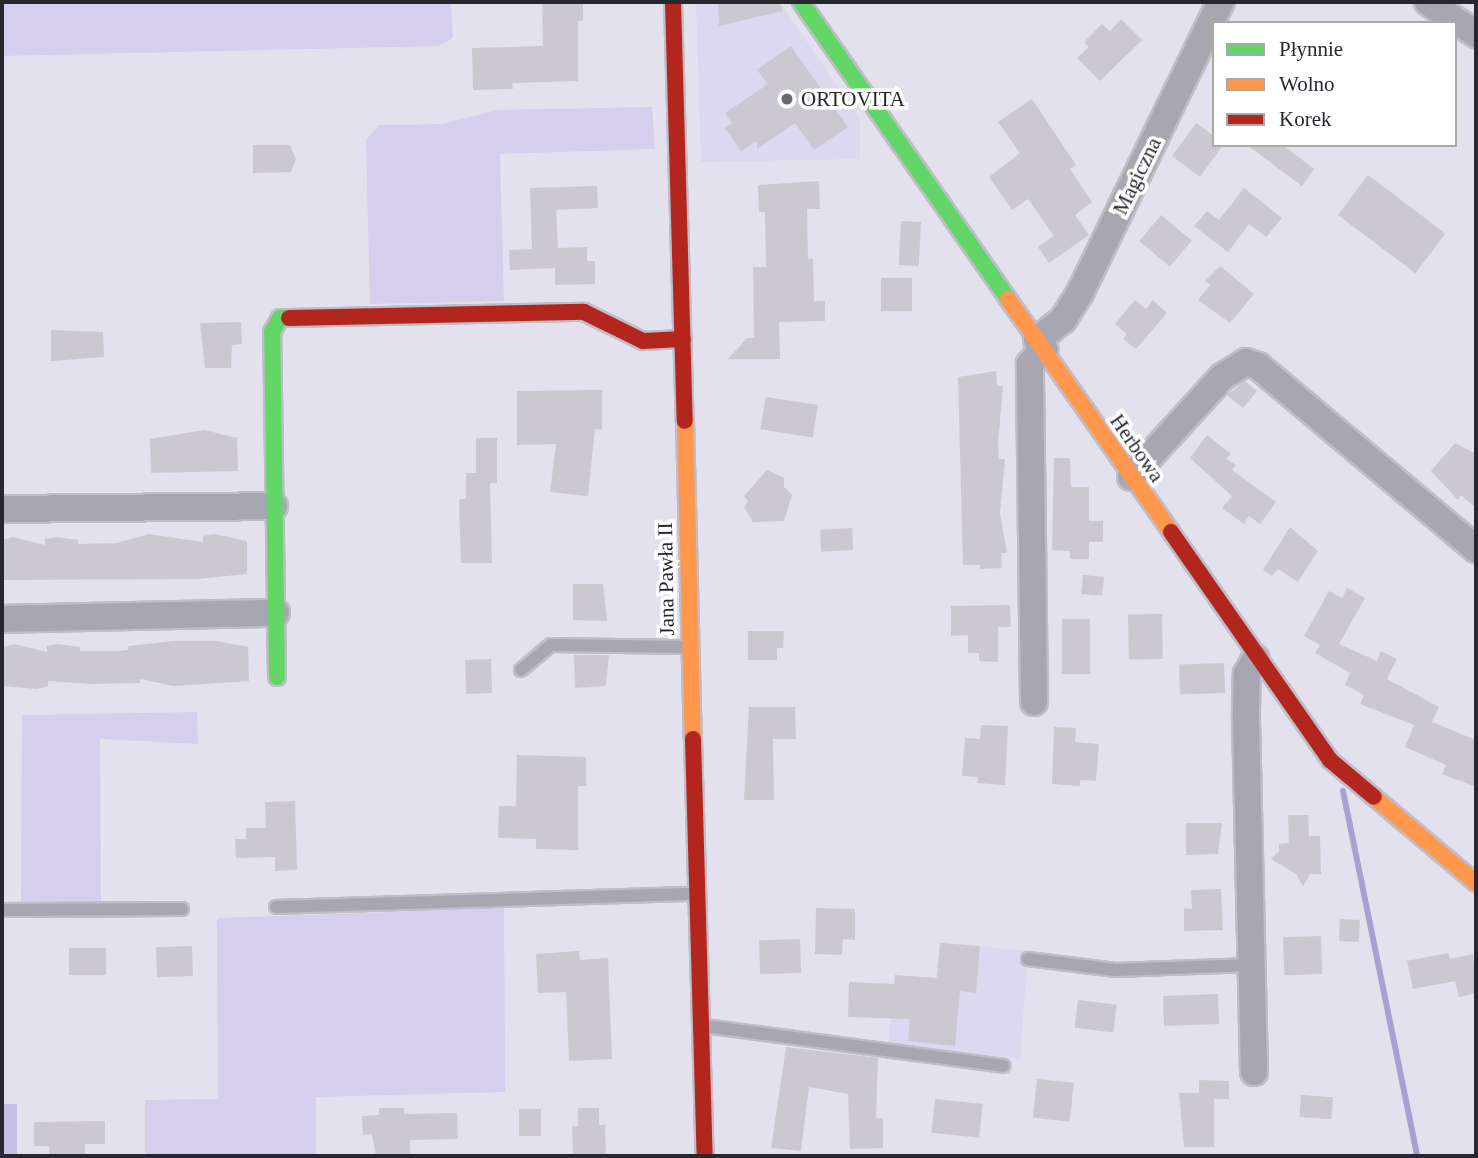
<!DOCTYPE html>
<meta charset="utf-8">
<style>
body{margin:0}
#map{position:relative;width:1478px;height:1158px;overflow:hidden;background:#e4e1ee;font-family:"Times New Roman",serif}
div>[style]{position:absolute}
[style*='--x']{left:calc(var(--x)*1px);top:calc(var(--y)*1px);width:calc(var(--w)*1px);rotate:calc(var(--a)*1deg)}
.built>*{inset:0;background:#dcd8ef}
.green>*{inset:0;background:#d5cfed}
.forest>*{inset:0;background:#c8beea;transform-origin:0 0}
.stream>*{height:6px;margin:-3px;padding:0 3px;transform-origin:3px;border-radius:3px;background:#ab9fd1}
.building>*{inset:0;background:#cbc8d2;transform-origin:0 0}
.roads{filter:drop-shadow(2px 0 #bfbdc7) drop-shadow(-2px 0 #bfbdc7) drop-shadow(0 2px #bfbdc7) drop-shadow(0 -2px #bfbdc7)}
.lane>*{height:12px;margin:-6px;padding:0 6px;transform-origin:6px;border-radius:6px;background:#a8a6b1}
.street>*{height:26px;margin:-13px;padding:0 13px;transform-origin:13px;border-radius:13px;background:#a8a6b1}
.fast>*{height:16px;margin:-8px;padding:0 8px;transform-origin:8px;border-radius:8px;background:#63d668}
.slow>*{height:16px;margin:-8px;padding:0 8px;transform-origin:8px;border-radius:8px;background:#ff974d}
.jam>*{height:16px;margin:-8px;padding:0 8px;transform-origin:8px;border-radius:8px;background:#b3261e}
.dots>*{width:19px;height:19px;translate:-50% -50%;box-sizing:border-box;border:4px solid #fff;border-radius:50%}
span{translate:-50% -50%;white-space:nowrap;text-align:center;line-height:1.15;-webkit-text-stroke:7px #fff;paint-order:stroke}
.poi-label{font-size:21px;color:#282730}
.left{translate:0 -50%;text-align:left}
.street-label{font-size:21px;color:#282730}
.frame{position:absolute;inset:0;border:4px solid #282730;pointer-events:none}
.legend{position:absolute;left:1212px;top:21px;width:245px;height:126px;box-sizing:border-box;background:#fff;border:2px solid #a9a9ac;margin:0;padding:9px 12px;list-style:none;font-size:21px;color:#282730}
.legend li{display:flex;align-items:center;gap:14px;height:35px}
.legend b{width:35px;border:2px solid #a9a9ac}
</style>
<div id="map">
<div class="built">
<i style="clip-path:polygon(696px 2px,780px 2px,860px 120px,860px 159px,701px 162px)"></i>
<i style="clip-path:polygon(940px 943px,1028px 951px,1020px 1059px,888px 1044px,895px 975px,936px 978px)"></i>
</div>
<div class="green">
<i style="clip-path:polygon(2px 2px,451px 2px,453px 38px,439px 46px,2px 56px)"></i>
<i style="clip-path:polygon(652px 107px,655px 149px,500px 154px,504px 301px,370px 304px,366px 140px,379px 125px,442px 124px,498px 110px)"></i>
<i style="clip-path:polygon(197px 712px,198px 744px,100px 739px,101px 902px,21px 901px,22px 715px)"></i>
<i style="clip-path:polygon(504px 908px,505px 1092px,316px 1097px,316px 1156px,145px 1156px,145px 1100px,218px 1099px,217px 918px)"></i>
</div>
<div class="forest">
<i style="left:17px;top:1104px;width:52px;height:15px;rotate:90deg"></i>
</div>
<div class="stream">
<i style="--x:1343;--y:791;--w:372;--a:78.5"></i>
</div>
<div class="building">
<i style="clip-path:polygon(542px 2px,583px 2px,583px 21px,578px 21px,578px 81px,512px 83px,513px 89px,473px 90px,472px 48px,543px 46px)"></i>
<i style="clip-path:polygon(718px 2px,780px 2px,783px 11px,719px 26px)"></i>
<i style="clip-path:polygon(1121px 19px,1142px 40px,1100px 81px,1077px 58px,1089px 47px,1084px 42px,1102px 24px,1110px 31px)"></i>
<i style="clip-path:polygon(791px 46px,848px 127px,814px 150px,795px 123px,757px 149px,757px 141px,741px 151px,725px 128px,732px 123px,725px 113px,768px 84px,757px 70px)"></i>
<i style="clip-path:polygon(1032px 99px,1076px 165px,1070px 169px,1092px 202px,1075px 215px,1089px 235px,1049px 263px,1038px 247px,1054px 236px,1028px 199px,1012px 210px,989px 177px,1020px 153px,998px 122px)"></i>
<i style="clip-path:polygon(1196px 123px,1214px 136px,1214px 145px,1223px 145px,1200px 177px,1172px 156px)"></i>
<i style="clip-path:polygon(253px 145px,290px 145px,296px 159px,291px 172px,253px 173px)"></i>
<i style="clip-path:polygon(1247px 145px,1283px 145px,1314px 169px,1302px 186px)"></i>
<i style="left:1368px;top:175px;width:97px;height:50px;rotate:37deg"></i>
<i style="clip-path:polygon(819px 181px,820px 209px,807px 209px,808px 259px,813px 258px,814px 301px,825px 301px,825px 321px,779px 322px,780px 359px,728px 359px,747px 338px,754px 338px,753px 267px,766px 267px,765px 212px,759px 212px,758px 185px)"></i>
<i style="clip-path:polygon(597px 186px,598px 208px,556px 210px,558px 248px,587px 247px,587px 261px,595px 261px,595px 284px,555px 285px,555px 268px,510px 270px,509px 250px,532px 249px,530px 188px)"></i>
<i style="clip-path:polygon(1244px 188px,1282px 218px,1266px 237px,1249px 224px,1228px 252px,1194px 226px,1207px 211px,1219px 220px)"></i>
<i style="left:1161px;top:215px;width:40px;height:34px;rotate:40deg"></i>
<i style="left:901px;top:221px;width:20px;height:44px;rotate:3deg"></i>
<i style="clip-path:polygon(1220px 266px,1254px 294px,1230px 323px,1198px 300px,1210px 285px,1205px 281px)"></i>
<i style="left:881px;top:278px;width:31px;height:33px"></i>
<i style="clip-path:polygon(1135px 300px,1146px 309px,1153px 300px,1167px 313px,1136px 349px,1123px 339px,1127px 334px,1115px 324px)"></i>
<i style="clip-path:polygon(241px 322px,242px 344px,232px 345px,231px 368px,205px 368px,200px 323px)"></i>
<i style="clip-path:polygon(51px 330px,103px 332px,104px 357px,51px 361px)"></i>
<i style="clip-path:polygon(996px 371px,997px 386px,1003px 386px,998px 444px,999px 459px,1005px 459px,1000px 513px,1007px 553px,1001px 553px,1002px 568px,980px 569px,980px 565px,963px 565px,958px 377px)"></i>
<i style="clip-path:polygon(1245px 381px,1257px 391px,1243px 408px,1227px 395px)"></i>
<i style="clip-path:polygon(602px 390px,602px 430px,595px 429px,588px 496px,550px 492px,556px 444px,517px 445px,517px 391px)"></i>
<i style="left:818px;top:405px;width:33px;height:53px;rotate:99deg"></i>
<i style="clip-path:polygon(205px 430px,237px 438px,238px 471px,151px 473px,150px 439px)"></i>
<i style="clip-path:polygon(1207px 435px,1231px 454px,1226px 459px,1236px 465px,1232px 470px,1276px 502px,1260px 524px,1249px 516px,1244px 524px,1222px 508px,1232px 496px,1190px 458px)"></i>
<i style="clip-path:polygon(476px 438px,497px 438px,497px 483px,490px 483px,492px 563px,461px 563px,459px 499px,466px 499px,466px 473px,476px 473px)"></i>
<i style="clip-path:polygon(1455px 443px,1476px 454px,1476px 508px,1461px 495px,1458px 500px,1431px 471px)"></i>
<i style="clip-path:polygon(1054px 458px,1070px 458px,1071px 487px,1089px 487px,1089px 521px,1103px 521px,1103px 542px,1089px 542px,1089px 559px,1070px 559px,1070px 551px,1052px 550px)"></i>
<i style="clip-path:polygon(767px 470px,784px 478px,784px 487px,792px 495px,784px 521px,753px 522px,744px 507px,748px 501px,744px 496px)"></i>
<i style="clip-path:polygon(1290px 527px,1318px 551px,1298px 582px,1278px 569px,1272px 576px,1263px 570px)"></i>
<i style="left:852px;top:528px;width:22px;height:32px;rotate:87deg"></i>
<i style="clip-path:polygon(149px 534px,203px 542px,203px 536px,215px 534px,247px 541px,247px 574px,197px 579px,2px 580px,2px 540px,13px 537px,45px 545px,45px 539px,56px 537px,78px 540px,78px 544px,116px 543px)"></i>
<i style="left:1083px;top:575px;width:21px;height:19px;rotate:5deg"></i>
<i style="clip-path:polygon(573px 584px,603px 584px,607px 621px,573px 620px)"></i>
<i style="clip-path:polygon(1347px 588px,1365px 598px,1339px 644px,1377px 661px,1381px 651px,1397px 659px,1387px 679px,1439px 707px,1432px 722px,1476px 740px,1476px 787px,1442px 774px,1446px 765px,1405px 747px,1414px 725px,1360px 704px,1364px 695px,1345px 685px,1350px 673px,1315px 653px,1320px 645px,1304px 636px,1329px 591px,1342px 598px)"></i>
<i style="clip-path:polygon(1010px 605px,1011px 627px,998px 627px,998px 662px,979px 661px,979px 653px,968px 653px,968px 635px,951px 636px,951px 606px)"></i>
<i style="left:1162px;top:614px;width:45px;height:34px;rotate:89deg"></i>
<i style="left:1062px;top:619px;width:28px;height:55px"></i>
<i style="clip-path:polygon(748px 631px,784px 631px,783px 648px,777px 648px,777px 660px,748px 660px)"></i>
<i style="clip-path:polygon(173px 641px,217px 641px,248px 647px,249px 681px,173px 686px,140px 679px,140px 683px,91px 684px,48px 681px,48px 686px,37px 689px,2px 686px,3px 647px,14px 644px,47px 652px,47px 646px,58px 644px,80px 647px,80px 651px,118px 651px,128px 650px,128px 646px)"></i>
<i style="clip-path:polygon(574px 655px,609px 655px,606px 686px,575px 688px)"></i>
<i style="left:491px;top:659px;width:34px;height:26px;rotate:88deg"></i>
<i style="left:1224px;top:663px;width:30px;height:45px;rotate:88deg"></i>
<i style="clip-path:polygon(749px 707px,795px 707px,796px 739px,773px 739px,774px 800px,744px 800px)"></i>
<i style="clip-path:polygon(981px 725px,1008px 726px,1005px 785px,977px 783px,978px 777px,962px 776px,965px 738px,980px 739px)"></i>
<i style="clip-path:polygon(1054px 727px,1076px 728px,1075px 742px,1099px 744px,1096px 781px,1080px 780px,1080px 786px,1052px 784px)"></i>
<i style="clip-path:polygon(517px 755px,586px 757px,586px 786px,578px 786px,578px 850px,536px 849px,536px 839px,498px 838px,499px 806px,516px 806px)"></i>
<i style="clip-path:polygon(295px 801px,297px 870px,275px 871px,275px 857px,236px 858px,235px 839px,246px 839px,246px 828px,266px 828px,265px 802px)"></i>
<i style="clip-path:polygon(1288px 815px,1308px 815px,1309px 836px,1320px 836px,1321px 874px,1310px 874px,1303px 886px,1296px 874px,1271px 859px,1279px 851px,1279px 844px,1289px 843px)"></i>
<i style="clip-path:polygon(1186px 823px,1222px 823px,1218px 854px,1186px 855px)"></i>
<i style="clip-path:polygon(1221px 889px,1223px 930px,1184px 931px,1184px 908px,1192px 909px,1191px 890px)"></i>
<i style="clip-path:polygon(816px 908px,855px 909px,855px 940px,843px 939px,842px 955px,815px 954px)"></i>
<i style="left:1340px;top:919px;width:20px;height:22px;rotate:3deg"></i>
<i style="left:1321px;top:936px;width:38px;height:38px;rotate:88deg"></i>
<i style="left:800px;top:939px;width:34px;height:41px;rotate:88deg"></i>
<i style="clip-path:polygon(940px 943px,980px 946px,976px 993px,960px 991px,955px 1046px,908px 1041px,910px 1019px,848px 1017px,849px 982px,894px 984px,895px 975px,937px 978px)"></i>
<i style="left:192px;top:946px;width:30px;height:36px;rotate:88deg"></i>
<i style="left:69px;top:948px;width:37px;height:27px"></i>
<i style="clip-path:polygon(579px 951px,580px 960px,608px 958px,612px 1059px,569px 1061px,566px 992px,538px 993px,536px 954px)"></i>
<i style="clip-path:polygon(1448px 953px,1450px 959px,1473px 954px,1476px 993px,1459px 997px,1455px 981px,1413px 989px,1407px 961px)"></i>
<i style="left:1218px;top:994px;width:30px;height:55px;rotate:88deg"></i>
<i style="left:1078px;top:1000px;width:39px;height:28px;rotate:7deg"></i>
<i style="clip-path:polygon(786px 1047px,878px 1058px,876px 1118px,883px 1118px,883px 1148px,850px 1149px,848px 1094px,809px 1087px,801px 1151px,771px 1148px)"></i>
<i style="left:1037px;top:1079px;width:37px;height:39px;rotate:6deg"></i>
<i style="clip-path:polygon(1199px 1080px,1229px 1081px,1229px 1099px,1214px 1099px,1214px 1147px,1184px 1147px,1179px 1093px,1199px 1093px)"></i>
<i style="left:1301px;top:1095px;width:32px;height:22px;rotate:4deg"></i>
<i style="left:935px;top:1099px;width:48px;height:34px;rotate:6deg"></i>
<i style="clip-path:polygon(379px 1108px,404px 1108px,404px 1114px,457px 1113px,458px 1139px,410px 1140px,410px 1156px,376px 1156px,372px 1134px,363px 1135px,362px 1116px,379px 1115px)"></i>
<i style="clip-path:polygon(578px 1108px,599px 1108px,599px 1125px,605px 1125px,606px 1154px,573px 1155px,572px 1126px,578px 1126px)"></i>
<i style="left:541px;top:1109px;width:27px;height:22px;rotate:90deg"></i>
<i style="clip-path:polygon(105px 1121px,105px 1144px,85px 1144px,85px 1156px,49px 1156px,49px 1146px,34px 1146px,34px 1122px)"></i>
</div>
<div class="roads">
<div class="lane">
<i style="--x:521;--y:670;--w:39;--a:-40"></i>
<i style="--x:551;--y:645;--w:135;--a:0.8"></i>
<i style="--x:276;--y:907;--w:418;--a:-1.8"></i>
<i style="--x:2;--y:910;--w:180;--a:-0.3"></i>
<i style="--x:1028;--y:959;--w:88;--a:7.2"></i>
<i style="--x:1115;--y:970;--w:136;--a:-2.1"></i>
<i style="--x:705;--y:1026;--w:301;--a:7.6"></i>
</div>
<div class="street">
<i style="--x:1428;--y:2;--w:58;--a:33.7"></i>
<i style="--x:1037;--y:340;--w:33;--a:-38"></i>
<i style="--x:1063;--y:320;--w:34;--a:-58"></i>
<i style="--x:1081;--y:291;--w:321;--a:-64.2"></i>
<i style="--x:1131;--y:477;--w:135;--a:-47.7"></i>
<i style="--x:1222;--y:377;--w:28;--a:-32"></i>
<i style="--x:1246;--y:362;--w:13;--a:18"></i>
<i style="--x:1258;--y:366;--w:285;--a:40"></i>
<i style="--x:2;--y:509;--w:272;--a:-0.6"></i>
<i style="--x:2;--y:619;--w:274;--a:-1.3"></i>
<i style="--x:1034;--y:702;--w:338;--a:-90.7"></i>
<i style="--x:1030;--y:364;--w:21;--a:-47"></i>
<i style="--x:1254;--y:1072;--w:359;--a:-91.3"></i>
<i style="--x:1246;--y:713;--w:39;--a:-89"></i>
<i style="--x:1247;--y:674;--w:18;--a:-61"></i>
</div>
<div class="fast">
<i style="--x:801;--y:2;--w:362;--a:55.1"></i>
<i style="--x:277;--y:677;--w:345;--a:-90.8"></i>
<i style="--x:272;--y:332;--w:16;--a:-60"></i>
<i style="--x:280;--y:318;--w:9;--a:0"></i>
</div>
<div class="slow">
<i style="--x:1008;--y:299;--w:284;--a:55"></i>
<i style="--x:685;--y:421;--w:318;--a:88.6"></i>
<i style="--x:1374;--y:797;--w:133;--a:40.1"></i>
</div>
<div class="jam">
<i style="--x:673;--y:2;--w:419;--a:88.4"></i>
<i style="--x:289;--y:318;--w:295;--a:-1.2"></i>
<i style="--x:584;--y:312;--w:66;--a:26.2"></i>
<i style="--x:643;--y:341;--w:40;--a:-2.9"></i>
<i style="--x:1171;--y:532;--w:278;--a:55.1"></i>
<i style="--x:1330;--y:760;--w:57;--a:40.1"></i>
<i style="--x:693;--y:739;--w:417;--a:88.4"></i>
</div>
</div>
<div class="dots">
<i style="left:787px;top:99px;background:#6a6872"></i>
</div>
<div class="poi-label">
<span class="left" style="left:801px;top:99px">ORTOVITA</span>
</div>
<div class="street-label">
<span style="left:1137px;top:176px;rotate:-64deg">Magiczna</span>
<span style="left:1137px;top:448px;rotate:55deg">Herbowa</span>
<span style="left:666px;top:579px;rotate:-91deg">Jana Pawła II</span>
</div>
<div class="frame"></div>
<ul class="legend">
<li><b style="height:9px;background:#63d668"></b>Płynnie</li>
<li><b style="height:9px;background:#ff974d"></b>Wolno</li>
<li><b style="height:9px;background:#b3261e"></b>Korek</li>
</ul>
</div>
